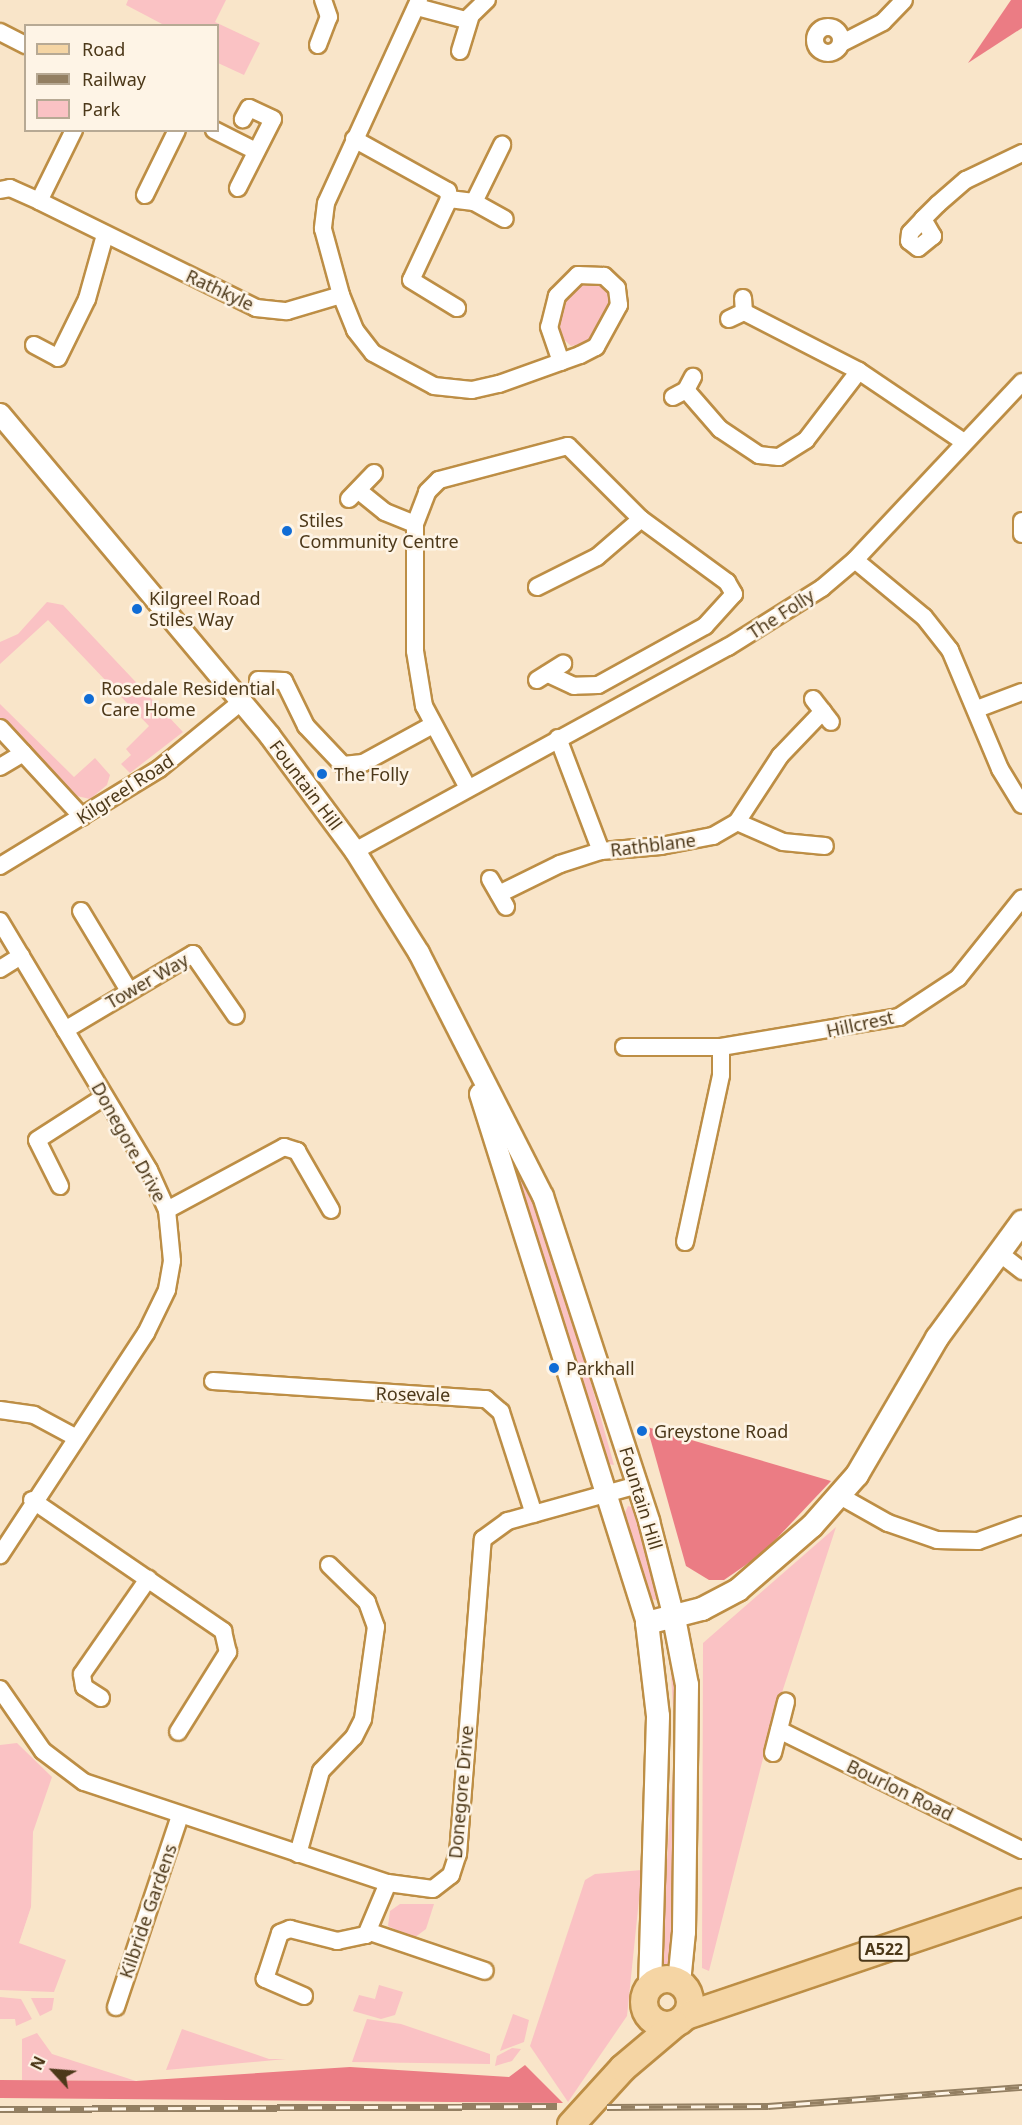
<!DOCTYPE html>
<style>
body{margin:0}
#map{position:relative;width:1022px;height:2125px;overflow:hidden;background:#f9e5c9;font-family:"Noto Sans",sans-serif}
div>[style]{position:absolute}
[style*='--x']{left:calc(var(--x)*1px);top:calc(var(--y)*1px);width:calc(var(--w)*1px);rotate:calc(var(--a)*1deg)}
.green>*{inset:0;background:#fac2c4}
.forest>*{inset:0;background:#eb7c84}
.roads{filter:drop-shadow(2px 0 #bd8e45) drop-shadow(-2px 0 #bd8e45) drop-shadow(0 2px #bd8e45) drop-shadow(0 -2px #bd8e45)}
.minor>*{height:16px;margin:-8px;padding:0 8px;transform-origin:8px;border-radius:8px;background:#fff}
.minor>.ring{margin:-8px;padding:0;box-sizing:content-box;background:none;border:16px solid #fff;border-radius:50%}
.tertiary>*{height:20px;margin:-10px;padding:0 10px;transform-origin:10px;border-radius:10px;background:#fff}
.secondary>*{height:22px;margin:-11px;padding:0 11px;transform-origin:11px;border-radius:11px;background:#fff}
.primary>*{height:26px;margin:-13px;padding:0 13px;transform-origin:13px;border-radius:13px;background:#f5d5a4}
.primary>.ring{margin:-13px;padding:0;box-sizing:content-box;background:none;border:26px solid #f5d5a4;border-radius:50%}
.rail>*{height:7px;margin-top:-3.5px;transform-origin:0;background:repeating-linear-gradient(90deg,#fef4e6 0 14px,#937f62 0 28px);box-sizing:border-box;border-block:2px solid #937f62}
.dots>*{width:16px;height:16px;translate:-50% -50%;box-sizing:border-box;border:3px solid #fef4e6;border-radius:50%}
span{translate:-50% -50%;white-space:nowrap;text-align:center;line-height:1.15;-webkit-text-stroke:5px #fef4e6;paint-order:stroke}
.shield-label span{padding:2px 4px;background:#fef4e6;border:2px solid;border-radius:4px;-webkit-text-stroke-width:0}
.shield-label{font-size:16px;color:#4c3819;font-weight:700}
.street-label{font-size:18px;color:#4c3819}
.poi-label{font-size:18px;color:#4c3819}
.left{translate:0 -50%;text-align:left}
.legend{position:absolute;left:24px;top:24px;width:195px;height:108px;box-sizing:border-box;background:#fef4e6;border:2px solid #b7a994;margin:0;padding:8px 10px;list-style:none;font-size:18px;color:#4c3819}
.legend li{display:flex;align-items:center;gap:12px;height:30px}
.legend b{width:30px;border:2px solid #b7a994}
.north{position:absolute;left:24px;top:2041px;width:60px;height:60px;-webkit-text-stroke:4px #fef4e6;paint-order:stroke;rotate:296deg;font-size:16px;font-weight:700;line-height:24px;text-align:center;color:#4c3819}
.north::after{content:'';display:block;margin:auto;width:21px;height:27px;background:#4c3819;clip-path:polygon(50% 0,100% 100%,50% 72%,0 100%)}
</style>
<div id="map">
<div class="green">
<i style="clip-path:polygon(128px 0,226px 0,215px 22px,260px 43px,244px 75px,218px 63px,218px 26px,164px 25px,126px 5px)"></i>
<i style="clip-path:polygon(582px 280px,605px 285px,614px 300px,592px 342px,571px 346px,558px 334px,556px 323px,563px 300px)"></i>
<i style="clip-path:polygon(47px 602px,63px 605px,183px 732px,130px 773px,121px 764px,131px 755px,126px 749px,149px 726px,48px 620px,0 664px,0 642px,18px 634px)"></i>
<i style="clip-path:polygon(0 704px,74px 777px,95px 758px,110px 775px,107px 785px,90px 799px,68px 794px,0 718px)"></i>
<i style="clip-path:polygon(502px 1132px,553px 1247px,614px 1465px,608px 1464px)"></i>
<i style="clip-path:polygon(628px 1506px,637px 1509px,658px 1601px,650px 1598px,624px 1515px)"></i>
<i style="clip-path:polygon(836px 1527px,772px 1723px,709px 1971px,702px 1968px,703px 1643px)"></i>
<i style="clip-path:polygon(669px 1642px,678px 1682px,679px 1828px,671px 1969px,666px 1970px,660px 1965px,675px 1740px)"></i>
<i style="clip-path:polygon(17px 1743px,52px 1777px,33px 1832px,31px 1907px,19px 1943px,66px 1960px,54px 1992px,0 1990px,0 1745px)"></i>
<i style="clip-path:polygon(642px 1870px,627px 2016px,568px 2102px,530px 2046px,585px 1880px,595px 1874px)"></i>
<i style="clip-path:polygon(400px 1904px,434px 1904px,426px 1929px,414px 1938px,388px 1926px,390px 1911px)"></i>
<i style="clip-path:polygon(379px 1985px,403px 1992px,395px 2015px,381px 2019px,353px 2011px,359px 1995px,375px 1999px)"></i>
<i style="clip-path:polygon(0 1997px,21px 1999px,32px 2019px,16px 2026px,15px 2019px,0 2019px)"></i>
<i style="clip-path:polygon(31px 1998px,54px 1998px,52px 2010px,40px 2016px)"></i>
<i style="clip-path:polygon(513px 2014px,529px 2020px,524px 2042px,500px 2051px)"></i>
<i style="clip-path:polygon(367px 2019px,401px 2024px,490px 2054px,490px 2064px,352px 2062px)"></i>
<i style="clip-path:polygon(182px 2029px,269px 2059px,286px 2059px,166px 2070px)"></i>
<i style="clip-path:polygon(37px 2033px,52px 2054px,136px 2081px,22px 2080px,22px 2039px)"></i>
<i style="clip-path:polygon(512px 2048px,521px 2049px,512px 2061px,495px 2066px,497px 2056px)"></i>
</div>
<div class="forest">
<i style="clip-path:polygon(1011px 0,1022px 0,1022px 28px,968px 63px)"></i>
<i style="clip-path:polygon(647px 1427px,831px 1481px,763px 1553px,724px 1580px,709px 1580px,686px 1566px)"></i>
<i style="clip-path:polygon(525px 2065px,563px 2103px,0 2098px,0 2080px,136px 2081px,350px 2067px,509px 2077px)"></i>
</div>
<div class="roads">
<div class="minor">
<i style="--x:419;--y:0;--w:223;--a:114.6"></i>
<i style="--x:326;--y:203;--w:26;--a:97"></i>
<i style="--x:323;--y:229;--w:68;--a:74.7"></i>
<i style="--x:341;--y:295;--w:38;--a:68"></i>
<i style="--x:355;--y:330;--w:29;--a:52"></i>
<i style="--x:373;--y:353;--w:69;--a:28.4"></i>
<i style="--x:434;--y:386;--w:38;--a:6"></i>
<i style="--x:472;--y:390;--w:28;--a:-13"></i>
<i style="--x:499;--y:384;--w:86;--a:-19.7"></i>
<i style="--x:580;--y:355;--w:18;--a:-27"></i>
<i style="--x:596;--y:347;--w:48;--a:-61.3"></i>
<i style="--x:619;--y:305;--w:17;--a:-97"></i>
<i style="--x:617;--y:288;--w:18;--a:-137"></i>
<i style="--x:604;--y:276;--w:26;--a:-178"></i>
<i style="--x:578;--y:275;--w:30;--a:135"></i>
<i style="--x:557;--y:296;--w:32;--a:104"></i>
<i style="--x:549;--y:327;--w:37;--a:71"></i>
<i style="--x:417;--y:7;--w:51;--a:14.9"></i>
<i style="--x:466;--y:20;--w:29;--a:-44"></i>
<i class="ring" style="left:815px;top:27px;width:10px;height:10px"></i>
<i style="--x:0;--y:32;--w:29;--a:27"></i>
<i style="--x:842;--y:43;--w:46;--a:-27.1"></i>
<i style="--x:883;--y:22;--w:30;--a:-46"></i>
<i style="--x:318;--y:45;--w:30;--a:-69"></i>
<i style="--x:329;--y:17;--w:18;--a:-109"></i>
<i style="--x:460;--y:51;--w:34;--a:-73"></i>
<i style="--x:74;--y:130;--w:79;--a:116.2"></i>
<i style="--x:39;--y:201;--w:242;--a:26.2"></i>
<i style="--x:256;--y:308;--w:31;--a:6"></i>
<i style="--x:287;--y:311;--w:56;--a:-16.5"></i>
<i style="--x:214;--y:130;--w:47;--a:26.6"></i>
<i style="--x:354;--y:139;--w:107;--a:29"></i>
<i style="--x:448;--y:191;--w:8;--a:83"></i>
<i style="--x:449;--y:199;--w:89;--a:115.1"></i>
<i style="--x:411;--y:280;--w:54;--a:31.3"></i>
<i style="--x:238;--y:188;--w:77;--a:-63.1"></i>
<i style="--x:273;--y:119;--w:26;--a:-155"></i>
<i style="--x:249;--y:108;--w:13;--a:119"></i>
<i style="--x:0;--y:190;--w:10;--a:-11"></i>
<i style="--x:10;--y:188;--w:32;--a:24"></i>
<i style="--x:145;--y:195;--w:72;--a:-63.8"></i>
<i style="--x:449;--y:199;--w:25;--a:7"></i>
<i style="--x:474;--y:202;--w:35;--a:29"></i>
<i style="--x:474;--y:202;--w:64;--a:-63.8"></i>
<i style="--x:923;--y:219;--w:20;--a:60"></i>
<i style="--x:933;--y:236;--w:19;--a:141"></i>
<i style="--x:918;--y:248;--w:11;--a:-142"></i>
<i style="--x:909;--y:241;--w:8;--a:-83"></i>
<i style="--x:910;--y:233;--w:19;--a:-47"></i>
<i style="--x:923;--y:219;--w:21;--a:-45"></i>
<i style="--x:938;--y:204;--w:37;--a:-41"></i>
<i style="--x:966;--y:180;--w:62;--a:-25.7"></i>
<i style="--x:744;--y:312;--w:129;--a:27.2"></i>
<i style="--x:859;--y:371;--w:127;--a:34.1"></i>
<i style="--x:729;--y:319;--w:17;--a:-25"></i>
<i style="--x:744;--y:312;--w:14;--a:-94"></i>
<i style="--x:34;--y:345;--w:27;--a:28"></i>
<i style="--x:58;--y:358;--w:66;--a:-63.8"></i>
<i style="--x:87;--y:299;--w:66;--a:-74.3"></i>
<i style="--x:686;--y:390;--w:52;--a:48.9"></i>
<i style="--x:720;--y:429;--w:47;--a:33.7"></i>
<i style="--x:759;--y:455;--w:20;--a:6"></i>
<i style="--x:779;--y:457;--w:32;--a:-32"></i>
<i style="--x:806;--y:440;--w:87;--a:-52.5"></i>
<i style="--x:673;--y:397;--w:15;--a:-28"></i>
<i style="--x:686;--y:390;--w:15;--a:-62"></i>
<i style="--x:359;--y:491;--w:33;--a:39"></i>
<i style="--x:385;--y:512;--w:32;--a:22"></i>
<i style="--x:349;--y:499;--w:36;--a:-46"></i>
<i style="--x:1022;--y:521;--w:13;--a:90"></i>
<i style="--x:855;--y:560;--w:89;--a:39.6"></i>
<i style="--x:924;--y:617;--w:42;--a:51.8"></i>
<i style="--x:950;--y:650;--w:129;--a:67.2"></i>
<i style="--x:1000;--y:769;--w:42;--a:58.6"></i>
<i style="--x:537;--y:587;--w:67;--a:-26.6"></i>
<i style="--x:597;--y:557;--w:58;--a:-40.8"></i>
<i style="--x:258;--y:680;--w:26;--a:2"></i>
<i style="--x:284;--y:681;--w:50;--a:63.9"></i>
<i style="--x:306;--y:726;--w:54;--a:46.5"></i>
<i style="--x:343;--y:765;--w:20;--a:-6"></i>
<i style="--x:363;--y:763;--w:77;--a:-28.6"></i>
<i style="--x:537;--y:680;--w:31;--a:-32"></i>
<i style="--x:813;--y:699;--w:29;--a:52"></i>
<i style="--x:977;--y:709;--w:48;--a:-20.7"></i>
<i style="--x:0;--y:728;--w:121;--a:47.3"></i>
<i style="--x:558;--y:738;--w:121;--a:69.2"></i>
<i style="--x:601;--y:851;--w:60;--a:-4.8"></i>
<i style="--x:661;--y:846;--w:53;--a:-10.9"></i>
<i style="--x:713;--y:836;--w:28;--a:-30"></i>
<i style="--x:737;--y:822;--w:79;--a:-56.9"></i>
<i style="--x:780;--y:756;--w:62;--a:-46.3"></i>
<i style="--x:0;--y:767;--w:27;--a:-31"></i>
<i style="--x:468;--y:788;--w:93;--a:-118.2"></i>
<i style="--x:424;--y:706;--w:56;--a:-99.3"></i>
<i style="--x:415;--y:651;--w:127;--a:-90"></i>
<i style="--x:415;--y:524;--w:34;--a:-69"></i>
<i style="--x:427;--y:492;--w:17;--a:-45"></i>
<i style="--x:439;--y:480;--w:133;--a:-14.8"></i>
<i style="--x:568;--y:446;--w:103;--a:45"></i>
<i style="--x:641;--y:519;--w:107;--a:36.2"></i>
<i style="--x:727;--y:582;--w:14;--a:60"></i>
<i style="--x:734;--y:594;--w:43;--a:132.2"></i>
<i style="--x:705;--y:626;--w:122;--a:151.1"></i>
<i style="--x:598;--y:685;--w:24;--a:178"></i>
<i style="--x:574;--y:686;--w:29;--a:-155"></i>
<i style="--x:737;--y:822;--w:50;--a:23.5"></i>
<i style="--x:783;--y:842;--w:42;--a:5.4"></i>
<i style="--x:355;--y:851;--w:425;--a:-28.7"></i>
<i style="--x:728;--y:647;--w:111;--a:-32.1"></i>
<i style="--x:822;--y:588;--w:43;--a:-40.3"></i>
<i style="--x:855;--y:560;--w:244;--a:-46.8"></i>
<i style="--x:0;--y:866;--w:186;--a:-31.4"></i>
<i style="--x:159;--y:769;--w:107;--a:-39.3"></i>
<i style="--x:490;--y:879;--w:32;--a:60"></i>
<i style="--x:499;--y:894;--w:68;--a:-26.2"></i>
<i style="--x:560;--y:864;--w:43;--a:-17.6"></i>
<i style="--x:81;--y:911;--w:93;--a:59"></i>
<i style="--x:0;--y:921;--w:290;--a:59.1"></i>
<i style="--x:149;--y:1170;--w:44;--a:65.8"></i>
<i style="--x:167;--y:1210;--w:51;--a:84.4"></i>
<i style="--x:172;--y:1261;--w:29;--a:100"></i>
<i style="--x:167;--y:1290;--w:48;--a:116"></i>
<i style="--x:146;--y:1333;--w:266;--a:123.3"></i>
<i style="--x:0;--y:969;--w:25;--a:-32"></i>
<i style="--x:65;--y:1030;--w:149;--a:-30.7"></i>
<i style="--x:193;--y:954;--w:75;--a:55.3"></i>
<i style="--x:624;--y:1047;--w:97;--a:0"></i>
<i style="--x:721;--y:1047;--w:181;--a:-9.6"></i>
<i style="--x:899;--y:1017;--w:71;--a:-33.5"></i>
<i style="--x:958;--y:978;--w:102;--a:-51.3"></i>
<i style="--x:60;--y:1186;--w:51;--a:-116.6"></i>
<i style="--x:37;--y:1140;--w:80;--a:-32.7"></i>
<i style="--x:167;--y:1210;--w:133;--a:-28.3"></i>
<i style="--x:284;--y:1147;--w:14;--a:17"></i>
<i style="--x:297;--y:1151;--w:68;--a:60"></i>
<i style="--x:685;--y:1242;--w:171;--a:-77.8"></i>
<i style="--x:721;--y:1075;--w:28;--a:-90"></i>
<i style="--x:998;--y:1252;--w:31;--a:38"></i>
<i style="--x:213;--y:1381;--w:274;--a:3.8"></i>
<i style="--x:486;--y:1399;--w:20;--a:41"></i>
<i style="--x:501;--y:1412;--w:107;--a:72.1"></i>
<i style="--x:0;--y:1410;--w:34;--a:8"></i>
<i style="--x:34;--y:1415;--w:47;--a:28.2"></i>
<i style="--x:840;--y:1496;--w:55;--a:29.4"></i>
<i style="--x:888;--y:1523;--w:52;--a:19.1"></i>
<i style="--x:937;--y:1540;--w:41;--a:1.4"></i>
<i style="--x:978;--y:1541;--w:47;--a:-20"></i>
<i style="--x:32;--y:1500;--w:232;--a:34.4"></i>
<i style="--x:223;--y:1631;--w:22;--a:77"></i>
<i style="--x:228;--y:1652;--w:94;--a:122"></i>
<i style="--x:0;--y:1689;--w:75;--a:55.3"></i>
<i style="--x:43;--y:1751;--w:51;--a:37.1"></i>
<i style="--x:84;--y:1782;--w:320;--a:18.4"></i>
<i style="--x:388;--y:1883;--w:45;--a:7.6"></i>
<i style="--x:433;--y:1889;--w:23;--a:-38"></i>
<i style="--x:451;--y:1875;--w:22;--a:-72"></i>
<i style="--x:458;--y:1854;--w:316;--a:-85.5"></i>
<i style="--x:483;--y:1539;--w:31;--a:-36"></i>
<i style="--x:508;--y:1521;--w:135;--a:-15.5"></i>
<i style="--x:101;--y:1698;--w:20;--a:-147"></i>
<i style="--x:84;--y:1687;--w:13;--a:-99"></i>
<i style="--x:82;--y:1674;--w:116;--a:-55.2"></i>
<i style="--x:779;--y:1730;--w:271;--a:26.3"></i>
<i style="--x:773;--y:1753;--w:53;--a:-75.7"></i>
<i style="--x:298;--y:1854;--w:86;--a:-74.5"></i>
<i style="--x:321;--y:1771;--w:47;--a:-45.9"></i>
<i style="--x:354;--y:1737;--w:20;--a:-63"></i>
<i style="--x:363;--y:1719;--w:93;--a:-82"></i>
<i style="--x:376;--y:1627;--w:27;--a:-110"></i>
<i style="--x:367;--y:1602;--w:53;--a:-135.8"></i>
<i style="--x:370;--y:1932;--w:121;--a:18.7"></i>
<i style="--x:304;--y:1996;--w:43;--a:-156.4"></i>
<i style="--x:265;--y:1979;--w:48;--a:-71.9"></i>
<i style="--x:280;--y:1933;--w:11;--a:-22"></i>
<i style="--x:290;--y:1929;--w:49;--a:14.3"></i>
<i style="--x:337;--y:1941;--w:30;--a:-12"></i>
<i style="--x:366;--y:1935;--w:56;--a:-67.1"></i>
<i style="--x:116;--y:2007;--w:201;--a:-71.5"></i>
</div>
<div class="tertiary">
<i style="--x:0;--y:414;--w:420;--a:50"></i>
<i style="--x:270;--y:736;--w:143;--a:53.5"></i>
<i style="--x:355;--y:851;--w:120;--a:57.9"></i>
<i style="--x:419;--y:953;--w:273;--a:63"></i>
<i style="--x:543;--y:1196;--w:342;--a:71.9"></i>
<i style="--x:649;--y:1521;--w:100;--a:75.5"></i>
<i style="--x:480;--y:1094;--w:555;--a:72.48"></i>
</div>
<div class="secondary">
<i style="--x:674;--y:1618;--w:68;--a:79"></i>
<i style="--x:687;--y:1685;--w:247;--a:90.7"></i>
<i style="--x:684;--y:1932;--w:51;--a:95.6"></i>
<i style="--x:650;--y:1987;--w:271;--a:-88.3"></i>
<i style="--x:658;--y:1716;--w:94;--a:-96.7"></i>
<i style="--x:647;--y:1623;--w:57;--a:-14.3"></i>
<i style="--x:702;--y:1609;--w:41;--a:-27.8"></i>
<i style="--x:738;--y:1590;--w:98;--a:-40.9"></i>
<i style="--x:812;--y:1526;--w:68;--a:-48.6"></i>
<i style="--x:857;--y:1475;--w:159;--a:-59.7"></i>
<i style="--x:937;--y:1338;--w:144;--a:-53.8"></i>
</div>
<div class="primary">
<i class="ring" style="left:644px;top:1979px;width:20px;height:20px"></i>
<i style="--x:686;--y:2016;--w:355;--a:-18.7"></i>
<i style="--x:571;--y:2125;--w:77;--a:-47.6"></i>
<i style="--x:623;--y:2068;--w:68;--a:-40.2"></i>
</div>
</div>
<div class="rail">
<i style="--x:607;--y:2107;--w:161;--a:-0.4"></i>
<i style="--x:768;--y:2106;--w:255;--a:-4.3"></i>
<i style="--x:0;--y:2109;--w:557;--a:-0.31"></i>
</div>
<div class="dots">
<i style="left:287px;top:531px;background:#106cd5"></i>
<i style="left:137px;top:609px;background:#106cd5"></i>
<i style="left:89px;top:699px;background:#106cd5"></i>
<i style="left:322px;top:774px;background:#106cd5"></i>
<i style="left:554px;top:1368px;background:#106cd5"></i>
<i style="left:642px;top:1431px;background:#106cd5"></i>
</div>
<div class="shield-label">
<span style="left:884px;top:1949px">A522</span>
</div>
<div class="street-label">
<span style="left:220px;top:290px;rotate:25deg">Rathkyle</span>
<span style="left:781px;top:614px;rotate:-33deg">The Folly</span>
<span style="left:306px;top:785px;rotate:53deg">Fountain Hill</span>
<span style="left:125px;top:789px;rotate:-33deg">Kilgreel Road</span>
<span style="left:653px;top:845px;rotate:-7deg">Rathblane</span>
<span style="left:147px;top:981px;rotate:-30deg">Tower Way</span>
<span style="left:860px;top:1024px;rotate:-12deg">Hillcrest</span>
<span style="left:129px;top:1142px;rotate:61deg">Donegore Drive</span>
<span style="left:413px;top:1394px;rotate:1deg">Rosevale</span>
<span style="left:641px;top:1498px;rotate:73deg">Fountain Hill</span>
<span style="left:900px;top:1790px;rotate:26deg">Bourlon Road</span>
<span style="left:461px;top:1792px;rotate:-85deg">Donegore Drive</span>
<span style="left:148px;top:1911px;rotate:-71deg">Kilbride Gardens</span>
</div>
<div class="poi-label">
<span class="left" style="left:299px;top:531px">Stiles<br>Community Centre</span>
<span class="left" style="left:149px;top:609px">Kilgreel Road<br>Stiles Way</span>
<span class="left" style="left:101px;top:699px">Rosedale Residential<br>Care Home</span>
<span class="left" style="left:334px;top:774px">The Folly</span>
<span class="left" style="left:566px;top:1368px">Parkhall</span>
<span class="left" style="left:654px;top:1431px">Greystone Road</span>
</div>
<ul class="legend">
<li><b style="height:8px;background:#f5d5a4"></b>Road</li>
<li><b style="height:8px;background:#937f62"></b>Railway</li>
<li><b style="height:16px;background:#fac2c4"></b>Park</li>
</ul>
<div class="north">N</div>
</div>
